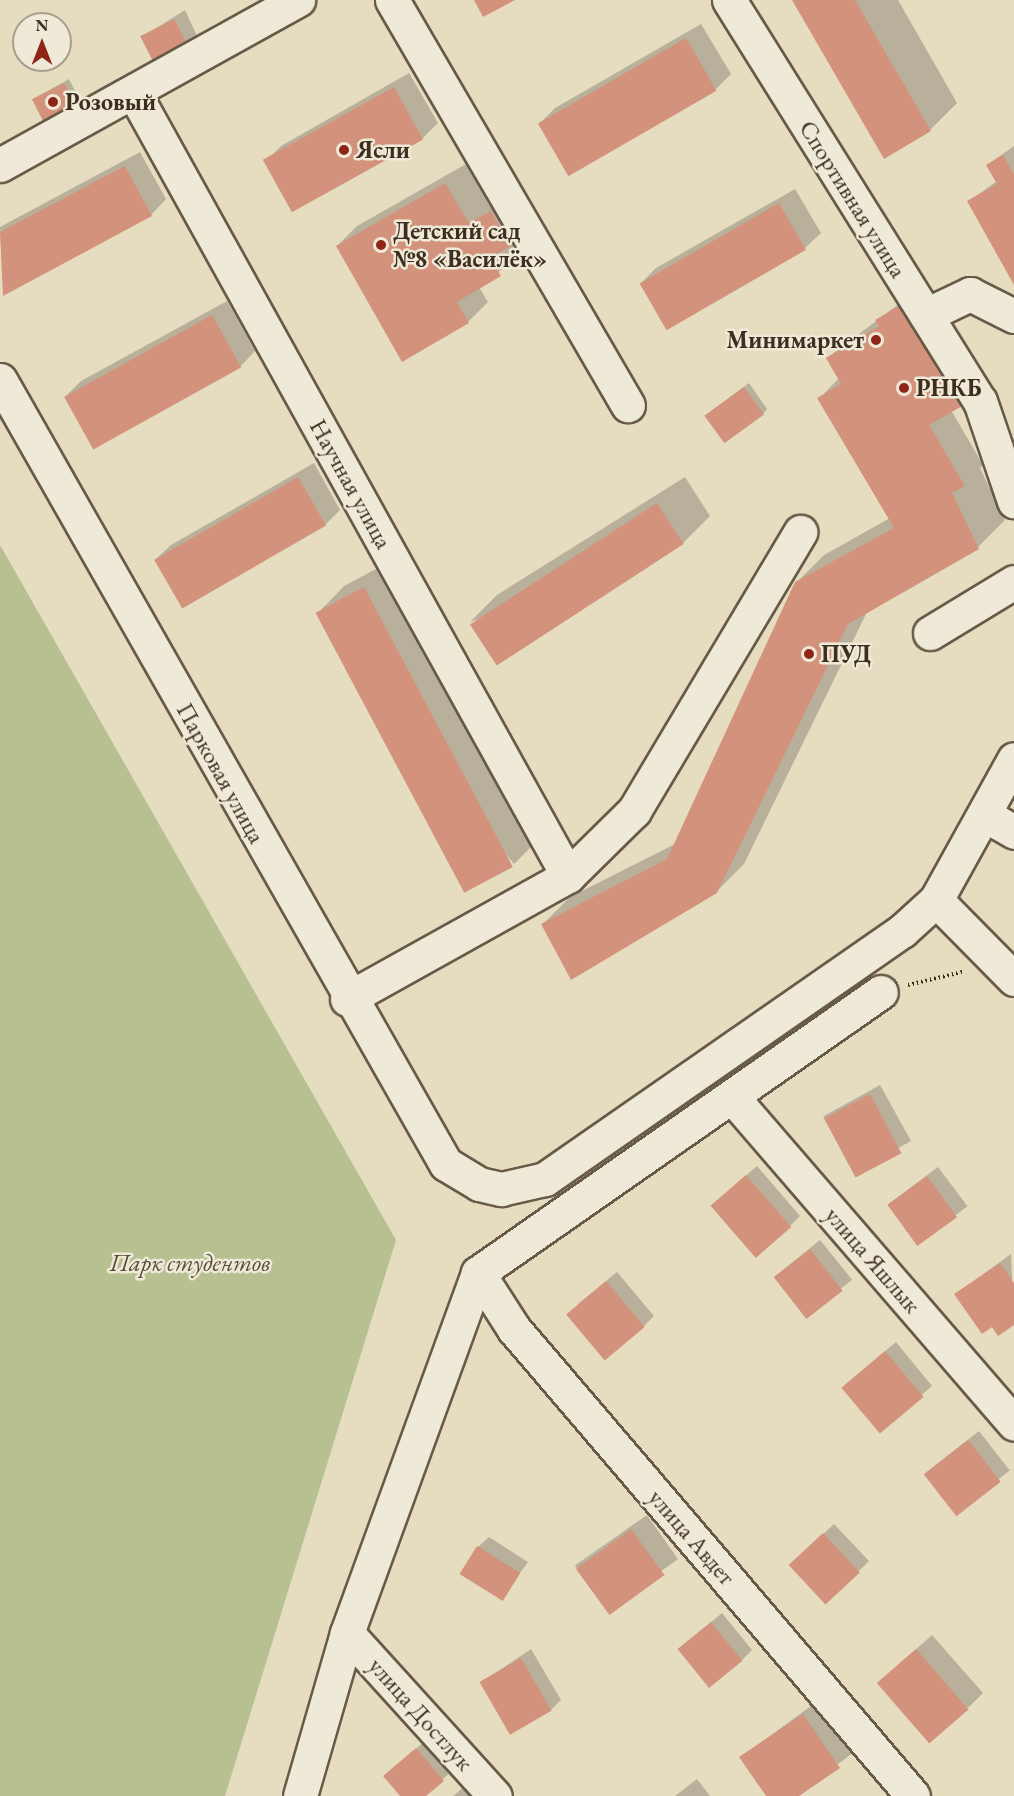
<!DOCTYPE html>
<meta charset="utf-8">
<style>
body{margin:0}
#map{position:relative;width:1014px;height:1796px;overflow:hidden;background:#e6ddc1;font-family:"EB Garamond",serif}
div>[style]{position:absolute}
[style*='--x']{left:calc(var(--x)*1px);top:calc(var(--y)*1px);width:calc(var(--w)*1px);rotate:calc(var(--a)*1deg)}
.green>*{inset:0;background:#b7c091}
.shadow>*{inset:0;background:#0003;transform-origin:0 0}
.building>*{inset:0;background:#d3927c;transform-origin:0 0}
.path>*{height:4px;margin-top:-2px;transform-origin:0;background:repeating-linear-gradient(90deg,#3d2e1f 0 1.5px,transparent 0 4.5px)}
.roads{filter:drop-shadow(2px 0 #675a48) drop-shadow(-2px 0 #675a48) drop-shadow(0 2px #675a48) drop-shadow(0 -2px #675a48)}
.minor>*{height:33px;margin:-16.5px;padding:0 16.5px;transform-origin:16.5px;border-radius:16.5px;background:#efe9d7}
.dots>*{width:16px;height:16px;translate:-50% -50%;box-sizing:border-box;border:3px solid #efe9d7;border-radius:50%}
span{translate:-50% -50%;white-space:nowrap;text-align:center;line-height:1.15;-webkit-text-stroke:5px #efe9d7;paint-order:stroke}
.poi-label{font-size:24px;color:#3d2e1f;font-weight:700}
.left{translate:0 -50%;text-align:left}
.right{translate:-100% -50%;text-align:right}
.street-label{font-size:24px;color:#3d2e1f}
.park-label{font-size:24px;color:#554b36;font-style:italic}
.north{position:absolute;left:12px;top:12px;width:60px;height:60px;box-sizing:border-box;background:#efe9d7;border:2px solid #a89e8d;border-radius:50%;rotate:0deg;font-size:16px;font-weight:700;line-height:24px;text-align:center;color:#3d2e1f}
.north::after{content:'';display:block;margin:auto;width:21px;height:27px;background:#8f2418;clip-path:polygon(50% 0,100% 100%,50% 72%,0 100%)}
</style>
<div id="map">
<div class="green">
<i style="clip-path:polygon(0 545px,396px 1240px,225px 1796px,0 1796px)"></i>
</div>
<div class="shadow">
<i style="clip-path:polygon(794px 0,898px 0,957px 103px,930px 130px)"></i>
<i style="clip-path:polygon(185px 10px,197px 36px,187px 46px,142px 37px)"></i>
<i style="clip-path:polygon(701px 24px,731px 74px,715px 90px,569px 174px,540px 123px,555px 108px)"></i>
<i style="clip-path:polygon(409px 73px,438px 123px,423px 138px,266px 161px,281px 146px)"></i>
<i style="clip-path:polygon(69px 79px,79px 99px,74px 104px,33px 99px)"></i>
<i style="clip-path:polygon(1014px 146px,1014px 282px,969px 201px,997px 181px,987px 165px)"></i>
<i style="clip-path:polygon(140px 152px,166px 199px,151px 215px,4px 294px,0 227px)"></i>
<i style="clip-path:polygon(466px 164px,489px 205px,511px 192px,530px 225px,513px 243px,520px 255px,479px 287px,488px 302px,468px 322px,337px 246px,357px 226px)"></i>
<i style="clip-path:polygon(795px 189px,821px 233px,805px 248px,666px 328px,641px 283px,656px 268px)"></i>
<i style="clip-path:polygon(924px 285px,951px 410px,983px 465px,980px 468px,1005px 520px,978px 547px,867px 612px,744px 864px,716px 892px,543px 924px,570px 897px,677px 843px,796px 583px,824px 555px,890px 518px,819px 399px,839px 378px,827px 358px)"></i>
<i style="clip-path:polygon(227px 301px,255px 351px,240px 367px,66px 396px,81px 381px)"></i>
<i style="clip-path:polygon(749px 383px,767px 409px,763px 414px,711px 411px)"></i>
<i style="clip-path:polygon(314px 463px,340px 510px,325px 525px,155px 560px,171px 545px)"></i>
<i style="clip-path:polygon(685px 477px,710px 516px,683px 543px,470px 622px,497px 595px)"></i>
<i style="clip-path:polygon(391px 561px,541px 837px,514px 864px,317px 614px,344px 586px)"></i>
<i style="left:880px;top:1085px;width:64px;height:65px;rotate:61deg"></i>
<i style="clip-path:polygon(757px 1166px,800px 1216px,790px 1226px,722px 1196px)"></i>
<i style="left:938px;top:1167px;width:49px;height:62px;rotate:53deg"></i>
<i style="left:820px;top:1240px;width:51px;height:57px;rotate:51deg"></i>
<i style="clip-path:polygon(1011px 1254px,1014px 1323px,992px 1325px,956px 1294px)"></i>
<i style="clip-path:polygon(617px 1272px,654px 1316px,644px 1326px,578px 1304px)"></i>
<i style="clip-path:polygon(896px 1342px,932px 1386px,879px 1432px,853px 1378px)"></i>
<i style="left:979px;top:1431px;width:50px;height:69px;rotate:52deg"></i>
<i style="left:647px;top:1515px;width:54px;height:88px;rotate:55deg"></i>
<i style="clip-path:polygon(834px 1524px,869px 1561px,859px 1571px,801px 1555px)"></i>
<i style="clip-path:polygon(489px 1537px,528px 1562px,501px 1599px,478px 1547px)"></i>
<i style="clip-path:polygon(722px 1613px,752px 1650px,742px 1660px,679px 1649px)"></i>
<i style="clip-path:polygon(932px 1635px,983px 1693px,968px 1708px,894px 1669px)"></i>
<i style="clip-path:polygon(531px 1649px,561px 1700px,551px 1710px,482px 1682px)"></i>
<i style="clip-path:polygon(819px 1700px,855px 1751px,797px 1796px,768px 1796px,741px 1757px)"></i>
<i style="clip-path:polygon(427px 1739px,453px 1770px,424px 1796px,402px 1796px,385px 1776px)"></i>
<i style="clip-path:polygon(697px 1779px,710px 1796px,675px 1796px)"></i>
<i style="clip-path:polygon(465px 1786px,473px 1796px,453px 1796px)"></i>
</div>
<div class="building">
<i style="clip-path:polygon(474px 0,515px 0,483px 17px)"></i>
<i style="clip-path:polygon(792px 0,855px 0,931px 131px,884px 159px)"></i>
<i style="left:174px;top:19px;width:31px;height:38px;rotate:63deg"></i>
<i style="left:686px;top:38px;width:61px;height:171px;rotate:60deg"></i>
<i style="left:64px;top:83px;width:25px;height:36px;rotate:63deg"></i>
<i style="left:394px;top:87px;width:60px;height:150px;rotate:61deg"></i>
<i style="clip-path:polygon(1003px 155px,1014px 175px,1014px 285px,967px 201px,997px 184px,986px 165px)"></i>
<i style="clip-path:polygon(125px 166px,152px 216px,3px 296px,0 232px)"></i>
<i style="clip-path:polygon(445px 183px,469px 223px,491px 211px,511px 246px,490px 258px,501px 276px,457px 302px,469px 323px,402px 362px,336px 246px)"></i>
<i style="left:779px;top:203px;width:54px;height:161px;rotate:60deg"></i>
<i style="clip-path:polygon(904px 303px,964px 405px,929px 425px,965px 486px,952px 493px,979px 549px,848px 624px,717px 893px,571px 980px,541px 924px,667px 859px,795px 582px,894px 528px,817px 398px,841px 384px,826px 358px,879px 326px,875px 320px)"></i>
<i style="left:212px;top:315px;width:60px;height:169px;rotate:61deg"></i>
<i style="left:744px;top:387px;width:34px;height:49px;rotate:54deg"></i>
<i style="left:298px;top:477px;width:56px;height:166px;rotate:60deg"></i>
<i style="left:657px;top:503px;width:49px;height:223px;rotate:57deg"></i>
<i style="left:364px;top:587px;width:317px;height:55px;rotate:62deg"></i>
<i style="left:870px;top:1094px;width:67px;height:52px;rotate:62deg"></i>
<i style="left:746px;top:1175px;width:69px;height:47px;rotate:49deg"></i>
<i style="left:927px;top:1176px;width:51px;height:49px;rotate:54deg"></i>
<i style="left:810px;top:1249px;width:53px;height:46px;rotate:52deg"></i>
<i style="clip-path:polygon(1000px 1263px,1014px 1283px,1014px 1325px,998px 1336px,992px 1327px,982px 1334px,954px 1294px)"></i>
<i style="left:606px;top:1281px;width:60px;height:52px;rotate:50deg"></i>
<i style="left:885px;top:1351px;width:60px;height:57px;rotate:50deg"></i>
<i style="left:968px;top:1440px;width:53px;height:56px;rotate:52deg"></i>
<i style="left:631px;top:1529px;width:57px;height:68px;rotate:54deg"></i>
<i style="left:823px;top:1533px;width:54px;height:47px;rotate:47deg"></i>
<i style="left:477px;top:1546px;width:51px;height:33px;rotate:32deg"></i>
<i style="left:711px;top:1622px;width:50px;height:43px;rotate:51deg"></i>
<i style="left:916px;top:1649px;width:80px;height:52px;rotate:49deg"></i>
<i style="left:521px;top:1658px;width:61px;height:48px;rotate:60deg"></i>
<i style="clip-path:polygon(803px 1714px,840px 1768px,799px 1796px,766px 1796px,739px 1757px)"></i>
<i style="clip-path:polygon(416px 1748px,444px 1781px,426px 1796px,400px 1796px,383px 1776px)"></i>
</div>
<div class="path">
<i style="--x:908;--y:985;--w:56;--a:-13.5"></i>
</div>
<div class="roads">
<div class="minor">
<i style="--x:392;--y:0;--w:469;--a:59.8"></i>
<i style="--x:729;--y:0;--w:473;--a:58"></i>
<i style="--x:980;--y:401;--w:106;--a:71.2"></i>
<i style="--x:134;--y:93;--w:895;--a:61"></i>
<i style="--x:0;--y:165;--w:341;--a:-29"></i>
<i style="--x:926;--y:315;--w:49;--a:-25.5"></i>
<i style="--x:970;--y:294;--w:49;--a:26.6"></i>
<i style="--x:0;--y:380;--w:902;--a:60.37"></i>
<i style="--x:446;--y:1164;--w:39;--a:31"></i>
<i style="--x:479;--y:1184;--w:23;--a:13"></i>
<i style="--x:501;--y:1189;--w:45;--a:-12.8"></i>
<i style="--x:545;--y:1179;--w:435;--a:-34.8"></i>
<i style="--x:902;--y:931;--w:46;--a:-42.4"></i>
<i style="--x:936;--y:900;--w:161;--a:-61"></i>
<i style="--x:930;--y:633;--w:98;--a:-31.3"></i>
<i style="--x:985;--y:815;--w:34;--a:30"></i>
<i style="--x:936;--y:900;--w:111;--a:45.4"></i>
<i style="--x:347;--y:999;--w:253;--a:-29.1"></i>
<i style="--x:568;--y:876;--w:93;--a:-44.6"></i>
<i style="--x:634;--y:811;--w:325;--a:-59.2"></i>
<i style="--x:733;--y:1098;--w:430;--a:49.2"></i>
<i style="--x:478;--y:1273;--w:67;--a:57.3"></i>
<i style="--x:514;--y:1329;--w:614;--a:49.49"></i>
<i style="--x:347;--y:1633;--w:220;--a:47.8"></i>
<i style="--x:300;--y:1796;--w:170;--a:-73.9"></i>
<i style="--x:347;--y:1633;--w:383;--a:-70"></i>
<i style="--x:478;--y:1273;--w:491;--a:-34.9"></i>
</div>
</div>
<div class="dots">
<i style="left:53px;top:102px;background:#8f2418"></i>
<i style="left:344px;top:150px;background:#8f2418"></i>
<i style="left:381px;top:245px;background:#8f2418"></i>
<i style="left:876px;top:340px;background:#8f2418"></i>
<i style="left:904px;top:388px;background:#8f2418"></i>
<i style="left:809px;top:654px;background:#8f2418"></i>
</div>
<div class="poi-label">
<span class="left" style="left:65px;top:102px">Розовый</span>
<span class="left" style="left:356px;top:150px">Ясли</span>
<span class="left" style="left:393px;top:245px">Детский сад<br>№8 «Василёк»</span>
<span class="right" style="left:864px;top:340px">Минимаркет</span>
<span class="left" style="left:916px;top:388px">РНКБ</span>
<span class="left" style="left:821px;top:654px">ПУД</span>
</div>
<div class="street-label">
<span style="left:853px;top:199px;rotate:58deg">Спортивная улица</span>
<span style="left:351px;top:484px;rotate:61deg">Научная улица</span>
<span style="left:221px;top:773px;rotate:61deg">Парковая улица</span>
<span style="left:873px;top:1260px;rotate:49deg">улица Яшлык</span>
<span style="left:692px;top:1537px;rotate:49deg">улица Авдет</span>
<span style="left:421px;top:1714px;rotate:48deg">улица Достлук</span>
</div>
<div class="park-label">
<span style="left:190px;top:1263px">Парк студентов</span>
</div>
<div class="north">N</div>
</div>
